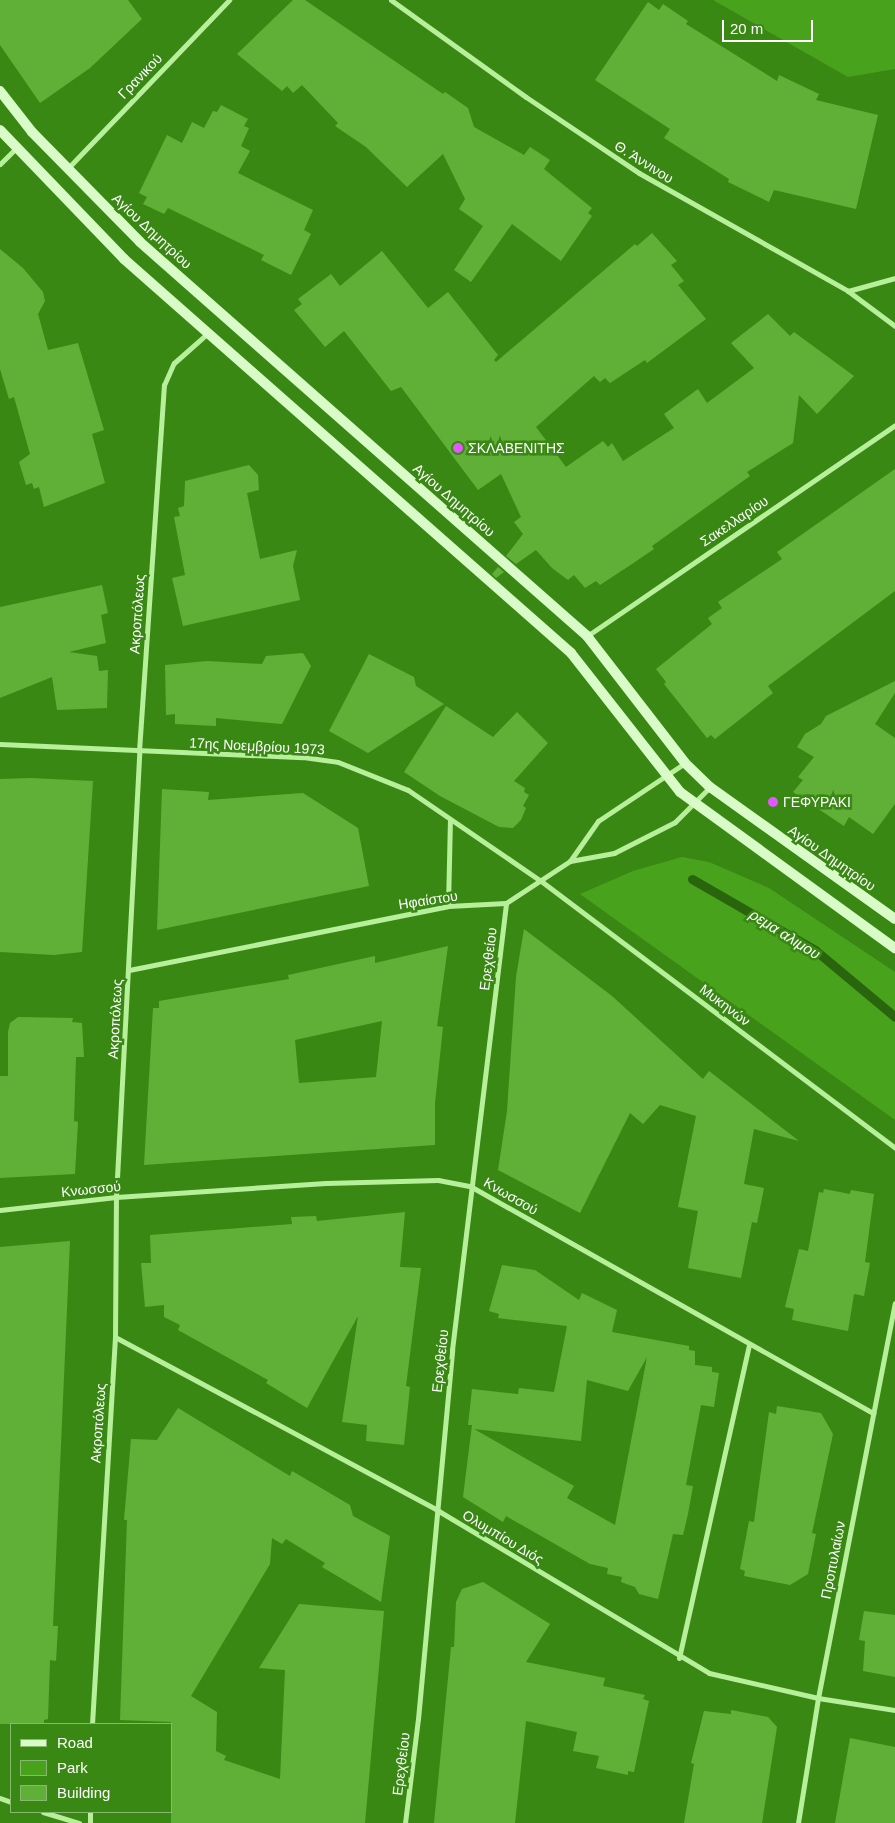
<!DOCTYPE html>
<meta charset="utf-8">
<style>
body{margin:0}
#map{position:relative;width:895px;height:1823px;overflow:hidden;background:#398814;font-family:Arial,sans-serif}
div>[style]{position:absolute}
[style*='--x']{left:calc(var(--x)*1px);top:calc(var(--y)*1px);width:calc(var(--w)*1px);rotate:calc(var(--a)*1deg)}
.green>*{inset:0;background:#49a21c}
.stream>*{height:9px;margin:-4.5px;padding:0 4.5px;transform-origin:4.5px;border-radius:4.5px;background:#28650d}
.building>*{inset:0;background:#60b038}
.street>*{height:5px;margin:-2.5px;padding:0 2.5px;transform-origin:2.5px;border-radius:2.5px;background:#b7ef9a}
.secondary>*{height:10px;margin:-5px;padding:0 5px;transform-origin:5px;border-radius:5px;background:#d8fbc8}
.dots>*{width:14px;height:14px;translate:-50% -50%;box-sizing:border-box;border:2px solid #398814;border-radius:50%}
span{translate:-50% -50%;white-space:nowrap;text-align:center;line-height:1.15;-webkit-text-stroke:5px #398814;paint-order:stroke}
.street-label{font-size:14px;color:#fff}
.poi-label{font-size:14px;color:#fff}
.left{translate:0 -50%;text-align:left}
.water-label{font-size:15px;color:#fff;font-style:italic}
.legend{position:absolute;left:10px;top:1723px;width:162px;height:90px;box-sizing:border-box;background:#398814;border:1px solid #88b872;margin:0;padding:6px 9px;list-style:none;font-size:15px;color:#fff}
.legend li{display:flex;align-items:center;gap:10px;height:25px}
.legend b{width:25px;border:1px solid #88b872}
.scale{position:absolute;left:722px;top:20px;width:91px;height:22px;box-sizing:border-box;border:2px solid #fff;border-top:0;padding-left:6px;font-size:15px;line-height:18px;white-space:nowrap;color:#fff;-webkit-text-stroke:4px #398814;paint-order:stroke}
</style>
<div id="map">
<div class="green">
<i style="clip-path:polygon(713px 0,895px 0,895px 69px,848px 77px)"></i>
<i style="clip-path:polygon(682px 857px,709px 862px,769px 888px,895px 972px,895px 1120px,580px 894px,633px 871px)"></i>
</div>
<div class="stream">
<i style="--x:692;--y:879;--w:142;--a:30"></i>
<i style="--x:815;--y:950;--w:104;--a:39.9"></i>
</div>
<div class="building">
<i style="clip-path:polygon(0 0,128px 0,142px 19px,90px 68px,40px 103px,0 45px)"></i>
<i style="clip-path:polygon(293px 0,305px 0,443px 94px,445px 92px,468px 108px,474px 127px,524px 155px,530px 147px,550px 160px,544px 169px,592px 208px,588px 213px,592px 216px,561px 261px,512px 224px,471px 282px,454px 270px,483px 226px,459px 209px,465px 199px,443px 154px,407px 187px,366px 147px,335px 126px,338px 123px,302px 85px,293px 93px,287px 86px,282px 91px,237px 54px)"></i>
<i style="clip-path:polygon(648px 2px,659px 10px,663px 4px,688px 21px,686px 24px,777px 81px,779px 75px,819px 94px,816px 100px,878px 115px,856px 209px,774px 190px,769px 202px,728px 182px,729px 179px,664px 138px,670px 129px,595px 80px)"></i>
<i style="clip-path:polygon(221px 105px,248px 119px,244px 126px,249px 128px,241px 146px,250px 151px,238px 173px,313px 210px,304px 230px,311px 234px,291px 275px,261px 260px,264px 255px,168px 208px,164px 214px,143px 204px,147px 197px,139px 193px,167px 135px,182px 143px,192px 122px,204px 128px,213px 111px,217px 112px)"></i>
<i style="clip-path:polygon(652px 233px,677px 261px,671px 265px,684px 281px,678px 285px,706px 319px,647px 363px,645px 360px,610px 383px,605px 378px,600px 382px,594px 376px,536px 427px,566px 467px,603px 441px,608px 447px,612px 443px,623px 461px,674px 428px,664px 414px,698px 389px,707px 403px,754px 368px,731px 343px,768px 314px,790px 336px,794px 332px,854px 376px,817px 414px,799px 395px,793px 443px,747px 472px,750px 476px,652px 546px,654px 549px,629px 566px,600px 585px,596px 581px,585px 588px,574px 575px,568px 580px,552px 568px,536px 550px,516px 564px,506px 556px,523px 534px,514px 522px,521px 517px,501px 474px,478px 490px,401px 387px,391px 391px,344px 331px,325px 347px,294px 310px,302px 304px,298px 299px,331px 274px,340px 286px,382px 251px,428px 308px,448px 292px,498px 355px,494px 360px,496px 362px,635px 244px,637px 246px)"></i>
<i style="clip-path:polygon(0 249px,23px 268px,43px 292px,45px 301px,38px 314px,48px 350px,78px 343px,104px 430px,92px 434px,105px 483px,44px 507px,39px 487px,34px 489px,32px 483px,26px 485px,19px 462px,30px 454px,14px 397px,9px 399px,0 369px)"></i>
<i style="clip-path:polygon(249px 465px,258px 475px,259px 490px,247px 493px,260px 559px,297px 550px,293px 566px,300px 600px,183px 626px,172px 578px,185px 575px,174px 517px,180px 516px,178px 508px,184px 506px,185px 481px)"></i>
<i style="clip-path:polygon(895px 469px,895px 591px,768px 686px,773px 693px,715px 739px,711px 735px,707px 738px,664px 684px,666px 682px,656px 669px,712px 624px,708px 618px,722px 608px,718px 602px,782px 559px,777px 552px)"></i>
<i style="clip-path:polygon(498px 567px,504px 572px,496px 578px,492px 574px)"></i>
<i style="clip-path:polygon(102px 585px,108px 613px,101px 615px,106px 643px,69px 652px,97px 656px,99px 671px,108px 670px,107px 708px,57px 710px,52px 677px,0 698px,0 607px)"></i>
<i style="clip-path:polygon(303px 653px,311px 666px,282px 724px,216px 718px,216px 726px,175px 724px,175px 714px,166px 715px,165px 665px,207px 661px,262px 664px,266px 656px)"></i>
<i style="clip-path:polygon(369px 654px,414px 677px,416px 686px,444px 704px,368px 753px,329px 731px)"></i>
<i style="clip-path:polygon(895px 681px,895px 693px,875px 724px,895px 738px,895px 804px,873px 834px,849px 817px,844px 826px,793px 792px,803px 780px,798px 777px,814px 757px,797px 747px,805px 734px,821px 724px,826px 716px)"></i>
<i style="clip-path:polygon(446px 706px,493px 737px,517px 712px,548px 743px,514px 781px,525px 788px,524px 792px,529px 795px,523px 806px,526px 808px,521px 820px,513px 828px,499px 827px,440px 796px,404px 772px)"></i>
<i style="clip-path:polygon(31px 778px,93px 781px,82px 952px,54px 955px,0 952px,0 779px)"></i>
<i style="clip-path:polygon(162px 789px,209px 792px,208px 800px,303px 793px,358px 828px,369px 886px,157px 930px)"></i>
<i style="clip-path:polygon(524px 929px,612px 996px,703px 1079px,709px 1071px,799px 1141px,754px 1129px,744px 1184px,764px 1188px,757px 1223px,752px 1222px,741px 1278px,688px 1268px,698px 1211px,678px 1207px,696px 1116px,660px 1105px,643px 1124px,630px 1113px,580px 1213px,498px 1170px,507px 1111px,516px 977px)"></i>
<i style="clip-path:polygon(evenodd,448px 946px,437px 1026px,443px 1027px,435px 1103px,435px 1145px,144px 1165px,153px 1008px,159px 1008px,159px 1001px,289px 979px,288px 975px,375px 956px,375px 963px,448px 946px,382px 1021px,376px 1077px,299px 1083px,295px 1040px,382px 1021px)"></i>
<i style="clip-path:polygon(18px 1017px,73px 1018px,72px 1022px,82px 1023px,84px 1057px,76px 1057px,74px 1121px,78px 1122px,75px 1174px,0 1178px,0 1076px,8px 1076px,8px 1032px,10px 1023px)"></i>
<i style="clip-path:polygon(824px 1189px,850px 1194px,851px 1190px,874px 1194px,865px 1262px,870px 1263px,864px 1296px,854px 1294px,848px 1331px,792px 1320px,794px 1309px,785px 1307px,799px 1249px,808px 1251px,819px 1192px,823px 1193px)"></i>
<i style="clip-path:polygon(405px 1212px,400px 1267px,421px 1268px,406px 1386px,410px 1387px,404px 1445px,366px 1441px,367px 1425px,342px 1422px,358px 1316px,307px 1408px,266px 1383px,268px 1380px,178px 1330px,180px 1325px,164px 1317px,164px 1305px,145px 1307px,141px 1263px,151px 1263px,150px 1235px,292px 1224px,291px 1217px,316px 1216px,317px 1221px)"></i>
<i style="clip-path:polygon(70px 1241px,53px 1626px,58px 1626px,56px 1661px,50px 1660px,48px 1719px,44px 1720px,44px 1724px,0 1724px,0 1247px)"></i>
<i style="clip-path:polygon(evenodd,502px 1265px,535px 1270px,579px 1300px,582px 1293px,617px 1310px,612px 1332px,689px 1346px,689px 1350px,695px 1351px,695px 1365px,712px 1367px,712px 1372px,719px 1373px,714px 1407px,701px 1405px,686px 1485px,693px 1486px,688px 1514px,683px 1535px,673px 1534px,658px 1599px,639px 1594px,635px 1587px,621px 1582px,622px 1577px,607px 1574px,608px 1568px,590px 1564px,506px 1516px,503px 1522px,463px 1497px,472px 1425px,468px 1425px,472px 1389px,518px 1394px,519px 1388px,554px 1392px,567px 1326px,498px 1318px,499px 1314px,489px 1311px,502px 1265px,647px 1357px,615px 1525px,567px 1498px,574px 1486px,474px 1429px,581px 1441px,587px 1380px,628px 1391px,647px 1357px)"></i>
<i style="clip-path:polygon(777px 1406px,821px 1413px,833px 1434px,812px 1533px,816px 1534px,808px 1574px,790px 1585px,744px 1576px,745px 1571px,740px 1569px,749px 1521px,754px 1522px,769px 1412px,776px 1414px)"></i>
<i style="clip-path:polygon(178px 1408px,290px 1476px,292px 1471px,316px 1485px,350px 1505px,353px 1516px,390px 1536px,381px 1602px,322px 1567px,325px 1563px,286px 1539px,282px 1544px,272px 1538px,270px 1564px,191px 1696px,217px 1712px,216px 1751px,226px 1756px,224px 1760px,280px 1779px,285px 1670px,259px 1668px,299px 1604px,384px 1611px,365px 1823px,171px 1823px,171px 1722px,120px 1720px,127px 1520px,124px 1520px,131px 1439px,157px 1440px)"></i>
<i style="clip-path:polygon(483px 1582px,550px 1624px,526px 1662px,605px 1678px,603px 1686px,645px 1695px,643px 1699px,649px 1701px,634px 1772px,628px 1771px,628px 1775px,596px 1768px,599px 1756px,573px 1751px,577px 1732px,526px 1721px,515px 1823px,434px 1823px,451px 1647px,454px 1647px,456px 1602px,462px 1589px)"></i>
<i style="clip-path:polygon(864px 1611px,895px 1615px,895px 1677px,863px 1671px,865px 1641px,859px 1640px)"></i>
<i style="clip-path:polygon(731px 1710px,768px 1717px,777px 1727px,762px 1823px,684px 1823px,694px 1764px,691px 1763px,704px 1711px,731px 1714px)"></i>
<i style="clip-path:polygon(850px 1738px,895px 1747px,895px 1823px,835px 1823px)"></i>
</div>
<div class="street">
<i style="--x:391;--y:0;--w:166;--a:35.7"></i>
<i style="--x:526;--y:97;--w:136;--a:33.9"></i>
<i style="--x:639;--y:173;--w:240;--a:29.4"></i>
<i style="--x:848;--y:291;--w:59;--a:36.7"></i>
<i style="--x:0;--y:164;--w:21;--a:-45"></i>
<i style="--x:68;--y:168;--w:233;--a:-46.2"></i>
<i style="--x:848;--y:291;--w:49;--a:-15.5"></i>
<i style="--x:587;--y:636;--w:373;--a:-34.4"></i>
<i style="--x:0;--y:744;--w:303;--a:2.5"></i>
<i style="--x:303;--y:757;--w:35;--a:8"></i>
<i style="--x:338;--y:762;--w:75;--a:21.8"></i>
<i style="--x:408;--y:790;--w:161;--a:34.4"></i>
<i style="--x:541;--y:881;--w:443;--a:37"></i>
<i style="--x:570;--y:861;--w:45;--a:-10.3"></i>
<i style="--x:614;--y:853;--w:68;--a:-26.9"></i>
<i style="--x:675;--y:822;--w:49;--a:-45"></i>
<i style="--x:448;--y:906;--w:86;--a:-88.7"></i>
<i style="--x:129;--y:970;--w:325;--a:-11.3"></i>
<i style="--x:448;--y:906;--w:58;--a:-3"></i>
<i style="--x:506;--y:903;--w:77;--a:-33.3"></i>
<i style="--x:570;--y:861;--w:49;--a:-55"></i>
<i style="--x:598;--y:821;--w:105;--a:-33.7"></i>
<i style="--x:0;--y:1210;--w:117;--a:-6.4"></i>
<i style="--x:116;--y:1197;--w:210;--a:-3.8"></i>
<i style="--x:326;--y:1183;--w:112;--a:-1.5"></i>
<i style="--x:438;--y:1180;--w:33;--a:11"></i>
<i style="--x:470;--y:1186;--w:463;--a:29.4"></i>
<i style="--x:115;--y:1337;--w:366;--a:28.2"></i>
<i style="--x:437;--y:1510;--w:317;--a:30.9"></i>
<i style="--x:709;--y:1673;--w:112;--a:12.9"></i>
<i style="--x:818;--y:1698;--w:78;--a:8.9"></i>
<i style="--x:679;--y:1658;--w:321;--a:-77.4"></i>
<i style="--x:92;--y:1724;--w:388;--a:-86.6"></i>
<i style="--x:115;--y:1337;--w:140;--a:-89.6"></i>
<i style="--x:116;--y:1197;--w:447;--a:-87"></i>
<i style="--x:139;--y:751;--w:367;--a:-86.1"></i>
<i style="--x:164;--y:385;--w:24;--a:-66"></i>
<i style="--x:174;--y:363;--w:45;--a:-41.4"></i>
<i style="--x:0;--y:1798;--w:12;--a:20"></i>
<i style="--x:43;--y:1812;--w:38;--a:17"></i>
<i style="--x:90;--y:1812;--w:11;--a:90"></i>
<i style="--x:405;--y:1823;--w:105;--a:-82.9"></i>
<i style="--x:418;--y:1719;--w:371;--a:-84.7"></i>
<i style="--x:452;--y:1350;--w:450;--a:-83.1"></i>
<i style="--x:798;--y:1823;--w:127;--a:-80.9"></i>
<i style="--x:818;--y:1698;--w:402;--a:-79"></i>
</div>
<div class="secondary">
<i style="--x:0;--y:91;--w:52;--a:52"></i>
<i style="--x:32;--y:132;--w:154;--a:45.5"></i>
<i style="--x:140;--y:242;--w:596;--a:41.39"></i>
<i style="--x:587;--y:636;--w:160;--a:52.3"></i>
<i style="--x:685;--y:763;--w:35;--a:44"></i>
<i style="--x:710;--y:787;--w:227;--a:35.5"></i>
<i style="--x:0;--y:130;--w:179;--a:46.1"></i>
<i style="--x:124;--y:259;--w:596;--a:41.39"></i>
<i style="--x:571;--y:653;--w:177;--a:51.9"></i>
<i style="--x:680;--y:792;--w:266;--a:36"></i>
</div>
<div class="dots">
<i style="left:458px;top:448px;background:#e258ff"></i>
<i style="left:773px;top:802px;background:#e258ff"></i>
</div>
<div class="street-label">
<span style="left:140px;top:76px;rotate:-46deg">Γρανικού</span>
<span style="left:644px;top:162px;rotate:32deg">Θ. Άννινου</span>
<span style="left:152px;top:231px;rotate:43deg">Αγίου Δημητρίου</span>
<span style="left:454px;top:500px;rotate:41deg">Αγίου Δημητρίου</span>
<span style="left:734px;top:521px;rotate:-34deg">Σακελλαρίου</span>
<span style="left:137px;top:614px;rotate:-86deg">Ακροπόλεως</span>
<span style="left:257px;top:746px;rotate:3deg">17ης Νοεμβρίου 1973</span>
<span style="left:832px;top:858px;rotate:35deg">Αγίου Δημητρίου</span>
<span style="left:428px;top:900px;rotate:-9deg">Ηφαίστου</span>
<span style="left:488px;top:959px;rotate:-83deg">Ερεχθείου</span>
<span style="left:725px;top:1005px;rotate:37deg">Μυκηνών</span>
<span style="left:115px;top:1019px;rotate:-87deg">Ακροπόλεως</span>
<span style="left:91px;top:1189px;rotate:-6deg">Κνωσσού</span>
<span style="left:511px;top:1196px;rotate:30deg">Κνωσσού</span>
<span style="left:440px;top:1361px;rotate:-84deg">Ερεχθείου</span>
<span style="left:98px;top:1423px;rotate:-86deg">Ακροπόλεως</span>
<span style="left:503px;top:1537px;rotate:31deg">Ολυμπίου Διός</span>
<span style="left:833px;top:1560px;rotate:-79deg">Προπυλαίων</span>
<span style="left:401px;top:1764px;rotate:-83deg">Ερεχθείου</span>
</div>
<div class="poi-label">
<span class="left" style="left:468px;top:448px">ΣΚΛΑΒΕΝΙΤΗΣ</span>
<span class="left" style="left:783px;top:802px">ΓΕΦΥΡΑΚΙ</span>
</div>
<div class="water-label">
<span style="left:785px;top:934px;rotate:32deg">ρεμα αλιμου</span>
</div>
<ul class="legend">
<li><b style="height:6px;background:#d8fbc8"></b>Road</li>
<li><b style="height:14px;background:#49a21c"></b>Park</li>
<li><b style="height:14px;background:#60b038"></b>Building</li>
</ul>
<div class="scale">20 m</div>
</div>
